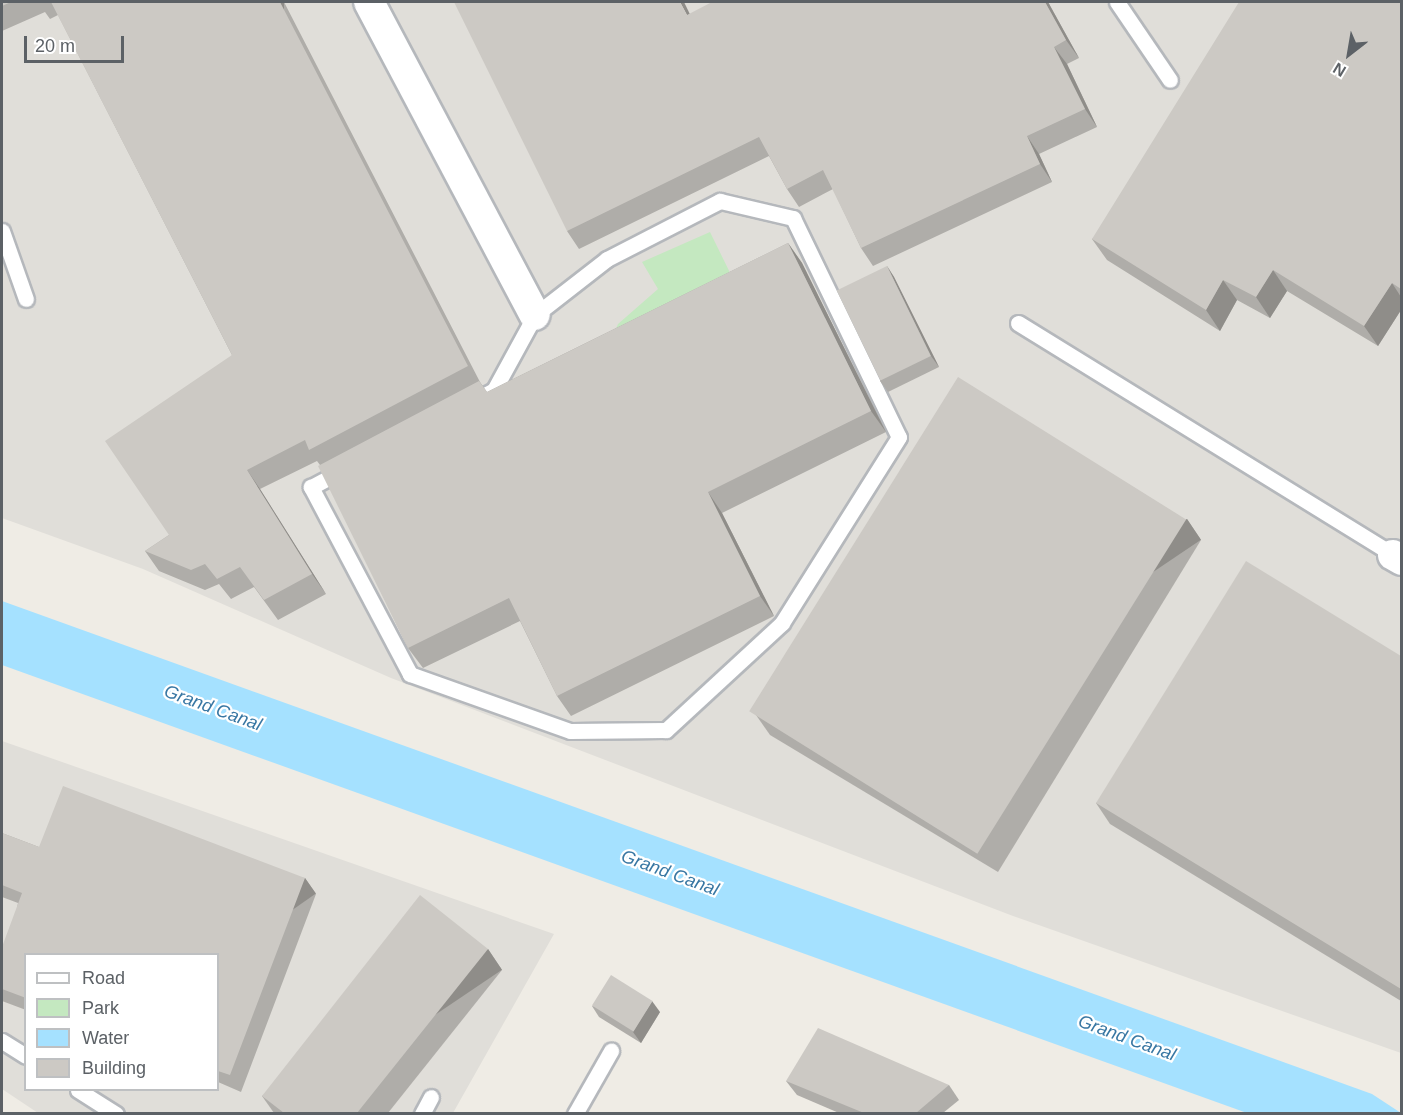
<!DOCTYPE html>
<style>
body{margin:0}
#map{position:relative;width:1403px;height:1115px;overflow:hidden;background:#efece5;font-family:Helvetica,sans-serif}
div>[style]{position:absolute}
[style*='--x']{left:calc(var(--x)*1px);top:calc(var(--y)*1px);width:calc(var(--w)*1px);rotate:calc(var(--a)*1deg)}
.industrial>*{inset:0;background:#e0ded9}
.green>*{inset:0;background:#c4e8c0}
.water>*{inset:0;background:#a5e1ff}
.roads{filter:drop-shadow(2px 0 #b5b8bc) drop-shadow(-2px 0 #b5b8bc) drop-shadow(0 2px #b5b8bc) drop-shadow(0 -2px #b5b8bc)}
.service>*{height:15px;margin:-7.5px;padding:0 7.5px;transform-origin:7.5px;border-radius:7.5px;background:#fff}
.minor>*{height:30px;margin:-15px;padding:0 15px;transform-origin:15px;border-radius:15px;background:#fff}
.wall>*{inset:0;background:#afada9}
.shaded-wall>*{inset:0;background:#8f8d89;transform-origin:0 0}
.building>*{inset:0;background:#ccc9c4;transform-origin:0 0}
span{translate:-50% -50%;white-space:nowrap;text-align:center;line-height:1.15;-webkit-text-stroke:4.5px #fff;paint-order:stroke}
.water-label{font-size:18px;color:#3877a3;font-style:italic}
.frame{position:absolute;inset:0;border:3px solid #5c6166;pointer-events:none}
.legend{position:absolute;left:24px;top:953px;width:195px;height:138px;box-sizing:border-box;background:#fff;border:2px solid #bec0c2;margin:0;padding:8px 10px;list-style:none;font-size:18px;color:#5c6166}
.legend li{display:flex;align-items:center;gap:12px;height:30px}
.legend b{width:30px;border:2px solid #bec0c2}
.north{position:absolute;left:1319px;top:24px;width:60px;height:60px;-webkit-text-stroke:4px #fff;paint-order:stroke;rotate:211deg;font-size:16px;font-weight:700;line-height:24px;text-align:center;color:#5c6166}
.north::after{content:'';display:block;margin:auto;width:21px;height:27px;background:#5c6166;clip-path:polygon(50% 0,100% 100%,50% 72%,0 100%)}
.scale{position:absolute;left:24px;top:36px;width:100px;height:27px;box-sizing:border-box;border:3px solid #5c6166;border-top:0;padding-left:8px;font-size:18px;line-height:21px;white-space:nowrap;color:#5c6166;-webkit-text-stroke:4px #fff;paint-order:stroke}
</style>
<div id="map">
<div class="industrial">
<i style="clip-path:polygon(2px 2px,1401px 2px,1401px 1053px,1013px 916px,391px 678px,143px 569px,2px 518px)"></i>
<i style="clip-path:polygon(evenodd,2px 741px,554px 934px,453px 1113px,38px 1113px,2px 1089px,2px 741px,26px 954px,218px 954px,218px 1090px,26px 1090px,26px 954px)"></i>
</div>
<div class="green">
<i style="clip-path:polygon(710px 232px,737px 287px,607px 349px,618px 324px,658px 289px,642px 262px)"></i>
</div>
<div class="water">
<i style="clip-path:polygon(2px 601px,1372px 1094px,1401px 1113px,1247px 1113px,2px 665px)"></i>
</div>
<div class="roads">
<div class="service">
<i style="--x:1117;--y:2;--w:94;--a:55.8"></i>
<i style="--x:720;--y:201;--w:75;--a:13.1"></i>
<i style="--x:793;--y:218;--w:243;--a:64.2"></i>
<i style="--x:899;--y:437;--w:220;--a:122.2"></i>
<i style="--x:782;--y:623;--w:158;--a:137.3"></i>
<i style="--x:666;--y:730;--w:96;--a:179.4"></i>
<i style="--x:570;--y:731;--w:170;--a:-160.4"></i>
<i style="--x:410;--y:674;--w:212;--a:-117.9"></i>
<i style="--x:311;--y:487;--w:207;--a:-27.9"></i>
<i style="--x:494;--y:390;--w:85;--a:-61.3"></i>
<i style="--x:535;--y:315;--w:91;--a:-37.9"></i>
<i style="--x:607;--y:259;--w:127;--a:-27.2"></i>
<i style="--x:2;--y:231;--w:72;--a:70.6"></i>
<i style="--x:1018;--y:323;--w:441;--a:31.7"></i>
<i style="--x:2;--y:1041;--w:28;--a:32"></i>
<i style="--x:78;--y:1090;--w:45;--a:32.3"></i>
<i style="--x:422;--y:1114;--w:19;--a:-62"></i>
<i style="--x:575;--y:1114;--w:73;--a:-60.3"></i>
</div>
<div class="minor">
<i style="--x:369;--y:2;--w:354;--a:62.1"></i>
<i style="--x:1393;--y:555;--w:10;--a:29"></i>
</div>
</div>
<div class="wall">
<i style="clip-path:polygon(2px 2px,284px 2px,480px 382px,487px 392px,788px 243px,802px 263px,886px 432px,722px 513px,774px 616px,571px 716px,557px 696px,520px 621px,423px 668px,408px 648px,320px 465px,317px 461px,260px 489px,326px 594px,278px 620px,254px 587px,231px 599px,219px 584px,205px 590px,159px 571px,145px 551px,169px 535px,232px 355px,58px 15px,50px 19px,45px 12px,2px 31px)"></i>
<i style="clip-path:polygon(1048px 2px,1079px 58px,1067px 64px,1097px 127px,1039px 154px,1052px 182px,873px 266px,861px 248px,833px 189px,799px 207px,787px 189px,769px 156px,579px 249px,567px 231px,690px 14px)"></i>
<i style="clip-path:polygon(1401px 2px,1401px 310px,1378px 346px,1287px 291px,1270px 318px,1237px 300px,1220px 331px,1107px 260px,1092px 239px)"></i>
<i style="clip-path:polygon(887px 266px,894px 277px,939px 367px,888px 392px,880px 381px)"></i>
<i style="clip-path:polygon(1187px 519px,1201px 540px,998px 872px,770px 735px,756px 715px)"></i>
<i style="clip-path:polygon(1401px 656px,1401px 1001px,1110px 824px,1096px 803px)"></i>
<i style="clip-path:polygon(2px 833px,39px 847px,305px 878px,316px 894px,241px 1092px,218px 1082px,218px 954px,26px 954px,26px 1010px,2px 1001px,2px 989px,18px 903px,2px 897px)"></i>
<i style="clip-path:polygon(488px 949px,502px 970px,388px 1113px,274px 1113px,262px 1096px)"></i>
<i style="clip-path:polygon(592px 1006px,660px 1012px,641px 1043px,599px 1017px)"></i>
<i style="clip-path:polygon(786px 1081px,949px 1085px,959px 1100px,943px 1113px,839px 1113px,797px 1095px)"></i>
</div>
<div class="shaded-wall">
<i style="left:280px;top:2px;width:4px;height:410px"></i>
<i style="clip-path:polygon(680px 2px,684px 2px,699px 33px,687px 15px)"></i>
<i style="clip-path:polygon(1045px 2px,1048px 2px,1079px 58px,1066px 40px)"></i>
<i style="clip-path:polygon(1054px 47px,1067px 64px,1097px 127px,1085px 109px)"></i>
<i style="clip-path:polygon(1027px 136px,1039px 154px,1052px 182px,1040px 164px)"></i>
<i style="clip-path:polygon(788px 243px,802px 263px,886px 432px,871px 411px)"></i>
<i style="clip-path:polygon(887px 266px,894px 277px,939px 367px,931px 356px)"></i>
<i style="clip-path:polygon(1273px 270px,1287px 291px,1270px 318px,1256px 297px)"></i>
<i style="clip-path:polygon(1223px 280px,1237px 300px,1220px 331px,1206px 310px)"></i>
<i style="clip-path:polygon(1392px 283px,1401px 297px,1401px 310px,1378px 346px,1364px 326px)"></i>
<i style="clip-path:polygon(247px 470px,260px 489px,326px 594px,312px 574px)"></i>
<i style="clip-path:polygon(708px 492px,722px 513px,774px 616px,760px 596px)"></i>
<i style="left:1187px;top:519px;width:25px;height:390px;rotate:56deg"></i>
<i style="left:305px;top:878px;width:19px;height:211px;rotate:55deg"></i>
<i style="left:488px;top:949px;width:25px;height:210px;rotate:56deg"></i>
<i style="clip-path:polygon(652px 1001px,660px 1012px,641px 1043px,633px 1032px)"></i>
</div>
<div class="building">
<i style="clip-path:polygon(2px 2px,11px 2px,2px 6px)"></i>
<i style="clip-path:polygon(51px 2px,280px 2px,468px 366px,309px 450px,305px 440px,247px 470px,312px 574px,264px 600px,240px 567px,217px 579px,205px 564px,191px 570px,145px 551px,169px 535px,105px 441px,232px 355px)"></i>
<i style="clip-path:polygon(454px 2px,680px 2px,687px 15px,712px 2px,1045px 2px,1066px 40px,1054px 47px,1085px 109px,1027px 136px,1040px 164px,861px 248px,823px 170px,787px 189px,759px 137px,567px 231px)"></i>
<i style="clip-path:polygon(1239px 2px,1401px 2px,1401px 289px,1392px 283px,1364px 326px,1273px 270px,1256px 297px,1223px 280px,1206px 310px,1092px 239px)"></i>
<i style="clip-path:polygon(788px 243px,871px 411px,708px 492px,760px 596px,557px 696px,509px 598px,408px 648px,318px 466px,479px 381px,487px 392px)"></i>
<i style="left:887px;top:266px;width:100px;height:56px;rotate:64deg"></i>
<i style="left:958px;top:377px;width:269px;height:394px;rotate:32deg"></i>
<i style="clip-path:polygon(1246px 561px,1401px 656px,1401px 989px,1096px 803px)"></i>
<i style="clip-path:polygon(63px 786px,305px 878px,230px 1075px,218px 1071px,218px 954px,26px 954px,26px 998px,2px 989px,2px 947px,22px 893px,2px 885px,2px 833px,39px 847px)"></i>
<i style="clip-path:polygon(420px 895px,488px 949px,357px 1113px,284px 1113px,262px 1096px)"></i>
<i style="left:611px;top:975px;width:49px;height:36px;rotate:32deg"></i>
<i style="clip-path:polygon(818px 1028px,949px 1085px,916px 1113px,864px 1113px,786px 1081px)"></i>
</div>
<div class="water-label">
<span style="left:213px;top:708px;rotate:20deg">Grand Canal</span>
<span style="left:670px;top:873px;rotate:20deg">Grand Canal</span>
<span style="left:1127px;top:1038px;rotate:20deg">Grand Canal</span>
</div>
<div class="frame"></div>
<ul class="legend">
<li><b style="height:8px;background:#fff"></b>Road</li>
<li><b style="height:16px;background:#c4e8c0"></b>Park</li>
<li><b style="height:16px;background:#a5e1ff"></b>Water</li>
<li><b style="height:16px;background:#ccc9c4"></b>Building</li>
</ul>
<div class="north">N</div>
<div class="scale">20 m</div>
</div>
